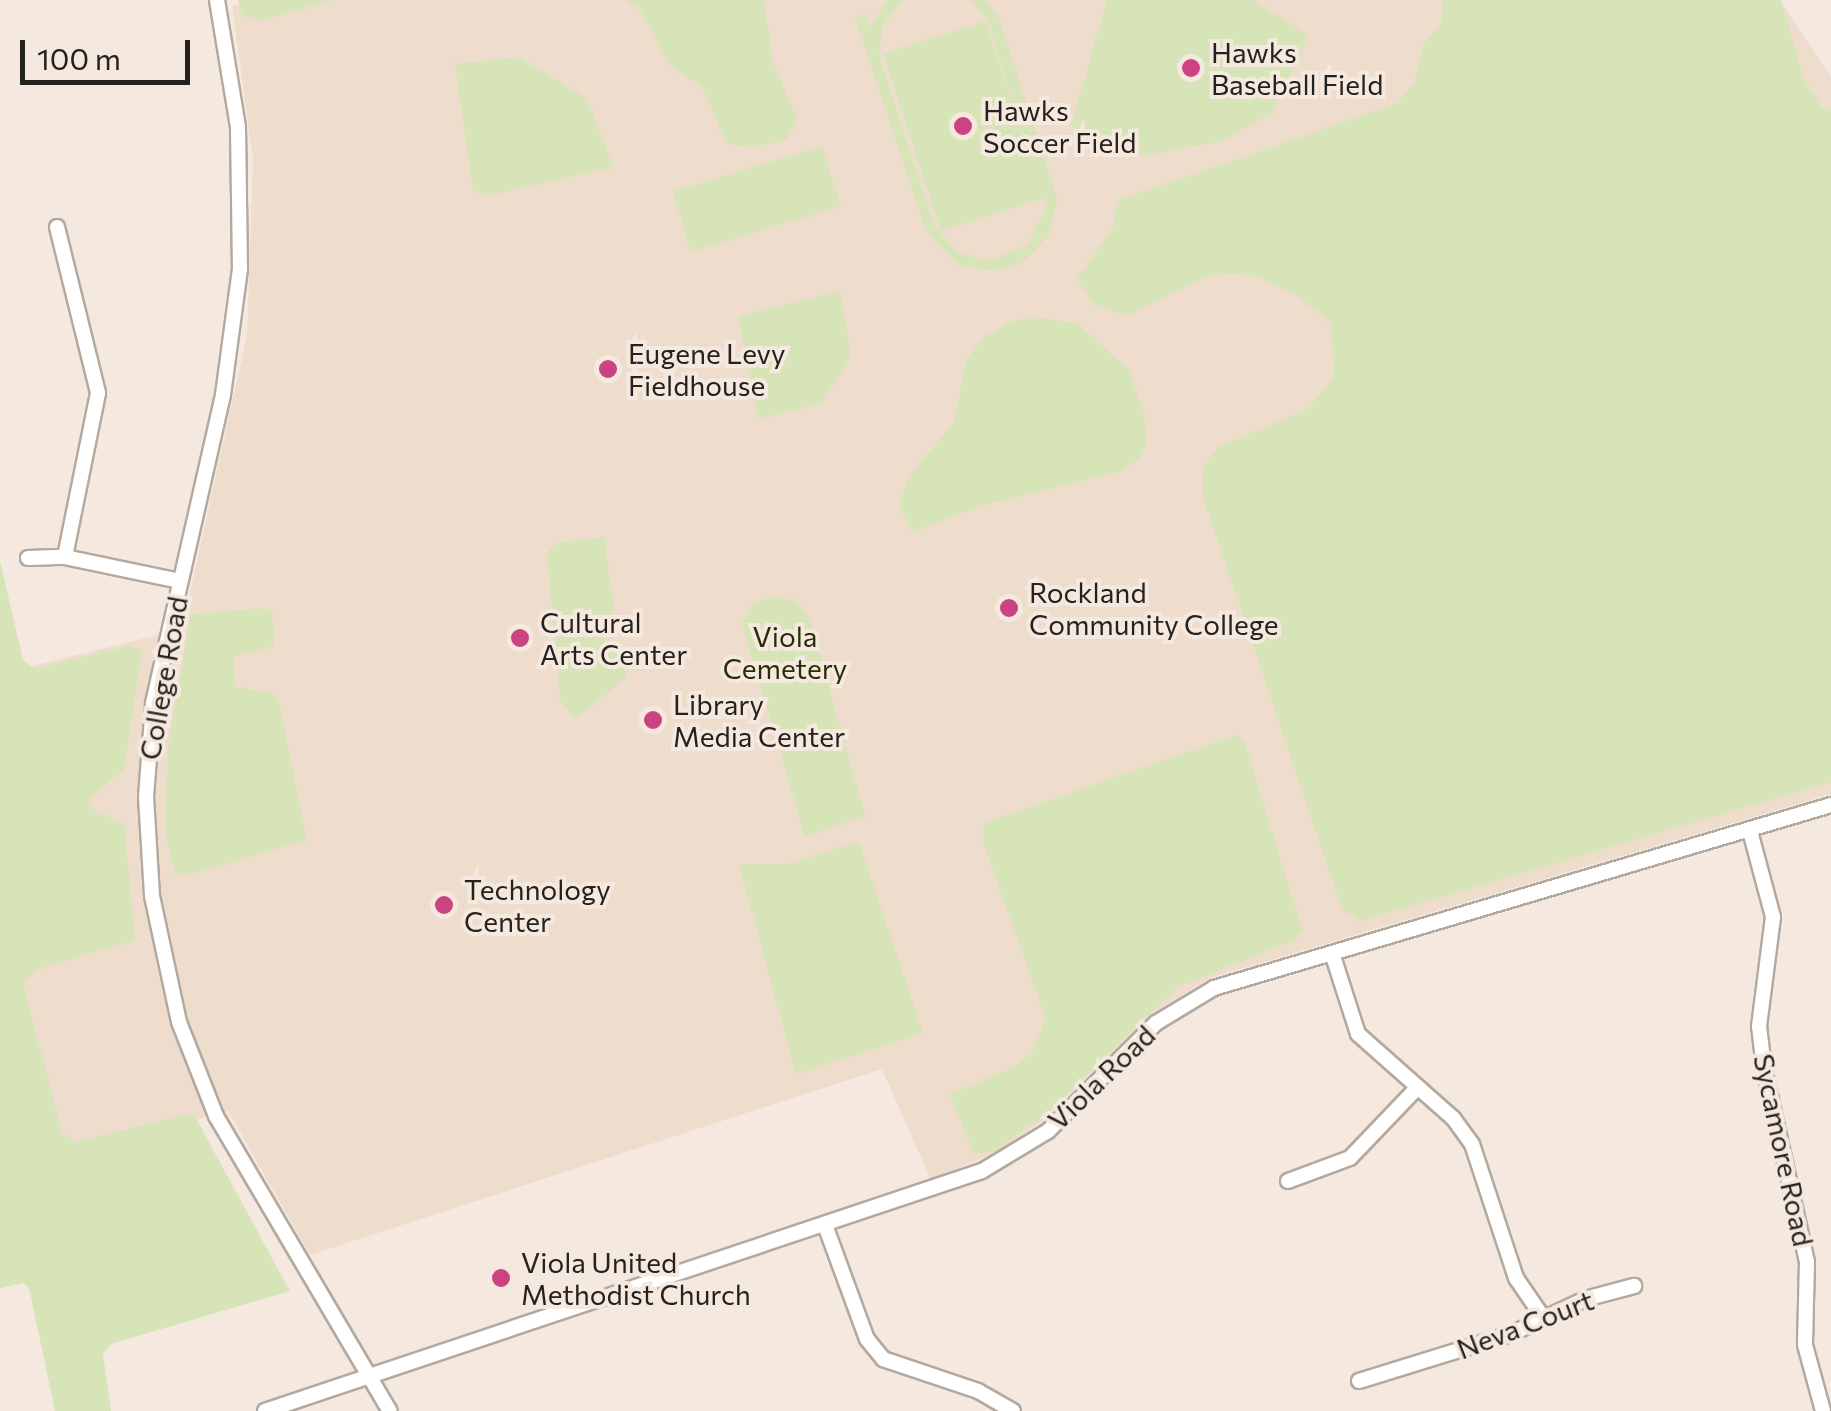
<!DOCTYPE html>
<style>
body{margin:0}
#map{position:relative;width:1831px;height:1411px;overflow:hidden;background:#f5e9df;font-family:Commissioner,sans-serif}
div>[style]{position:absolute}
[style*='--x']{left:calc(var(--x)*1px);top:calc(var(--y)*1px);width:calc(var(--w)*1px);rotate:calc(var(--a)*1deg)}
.built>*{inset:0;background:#eedccc}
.green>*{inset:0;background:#d7e4b7;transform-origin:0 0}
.roads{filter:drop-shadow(2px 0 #b4a99f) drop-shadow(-2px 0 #b4a99f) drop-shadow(0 2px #b4a99f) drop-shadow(0 -2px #b4a99f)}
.minor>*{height:14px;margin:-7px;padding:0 7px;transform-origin:7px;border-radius:7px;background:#fff}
.dots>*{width:28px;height:28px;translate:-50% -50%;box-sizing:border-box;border:5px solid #f5e9df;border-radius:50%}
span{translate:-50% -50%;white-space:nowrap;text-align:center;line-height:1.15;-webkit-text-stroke:8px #f5e9df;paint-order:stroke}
.poi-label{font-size:28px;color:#25211d}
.left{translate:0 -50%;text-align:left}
.park-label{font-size:28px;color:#273004}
.street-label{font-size:28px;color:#25211d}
.scale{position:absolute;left:20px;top:40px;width:170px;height:45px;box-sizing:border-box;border:5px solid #25211d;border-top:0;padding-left:12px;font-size:30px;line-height:35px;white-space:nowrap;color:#25211d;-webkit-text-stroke:8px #f5e9df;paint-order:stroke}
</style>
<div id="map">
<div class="built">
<i style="clip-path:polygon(251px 0,1780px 0,1831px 77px,1831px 794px,1210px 978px,1149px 1015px,1041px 1122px,998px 1151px,931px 1180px,882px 1069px,310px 1255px,228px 1111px,0 1172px,0 674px,182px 629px,247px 335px,253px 159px,232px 6px)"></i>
</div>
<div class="green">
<i style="clip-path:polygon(238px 0,331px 0,261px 21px,242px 15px)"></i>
<i style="clip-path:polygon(625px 0,764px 0,773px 63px,797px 118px,787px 139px,752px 148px,726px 143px,703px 88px,671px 67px,640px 9px)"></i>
<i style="clip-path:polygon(887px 0,902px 0,882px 27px,879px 56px,934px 225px,957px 252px,986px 261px,1027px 246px,1046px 209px,989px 23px,971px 0,986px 0,999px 18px,1057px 198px,1050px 234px,1023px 262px,998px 271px,961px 266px,925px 229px,855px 18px,865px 15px,870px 28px)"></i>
<i style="clip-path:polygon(1107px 0,1253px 0,1309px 35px,1272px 113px,1219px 142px,1142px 156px,1071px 126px)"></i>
<i style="clip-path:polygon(1443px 0,1781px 0,1804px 80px,1822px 108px,1831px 110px,1831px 782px,1360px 921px,1342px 909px,1203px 497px,1203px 467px,1219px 447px,1308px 409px,1334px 377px,1331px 323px,1296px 295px,1253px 275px,1215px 273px,1126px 316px,1093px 304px,1077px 279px,1113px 227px,1117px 201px,1398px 103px,1414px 82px,1424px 44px,1441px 24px)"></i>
<i style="left:986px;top:21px;width:186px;height:108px;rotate:72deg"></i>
<i style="clip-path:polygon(518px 57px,587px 98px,613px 167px,491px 195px,473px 191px,455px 64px)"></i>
<i style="left:822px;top:146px;width:63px;height:156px;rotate:73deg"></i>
<i style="clip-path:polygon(840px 291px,851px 355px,822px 403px,758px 419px,738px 316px)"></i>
<i style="clip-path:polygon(1037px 317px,1078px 324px,1128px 369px,1144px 413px,1146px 444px,1139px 459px,1118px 472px,980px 506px,912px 532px,899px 504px,909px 476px,954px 423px,966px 360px,983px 338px,1010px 322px)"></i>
<i style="clip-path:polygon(604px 537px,614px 610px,602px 620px,605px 642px,619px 648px,627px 677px,575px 718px,560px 701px,547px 553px,556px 543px)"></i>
<i style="clip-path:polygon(0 561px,23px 660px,35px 669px,129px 646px,142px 650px,124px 769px,88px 799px,95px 811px,124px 824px,135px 940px,38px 969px,23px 983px,62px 1133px,76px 1142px,193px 1113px,290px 1291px,111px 1344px,103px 1354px,111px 1411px,55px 1411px,29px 1288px,23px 1283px,0 1288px)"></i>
<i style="clip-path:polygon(774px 596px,797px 601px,810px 620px,865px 816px,805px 836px,742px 623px,753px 604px)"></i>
<i style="clip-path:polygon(266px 608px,272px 612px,274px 646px,234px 657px,235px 687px,273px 693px,279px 702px,307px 840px,187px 875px,174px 872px,165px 830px,168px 746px,191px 614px)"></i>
<i style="clip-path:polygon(1236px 735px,1244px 740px,1302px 930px,1294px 940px,1176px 988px,1055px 1107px,995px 1151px,974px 1154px,950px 1094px,1014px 1067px,1032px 1053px,1046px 1019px,983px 842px,984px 823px)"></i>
<i style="clip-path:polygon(859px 842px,923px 1033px,796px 1074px,739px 864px,787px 864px)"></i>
</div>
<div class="roads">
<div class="minor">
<i style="--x:217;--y:0;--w:129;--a:80.6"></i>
<i style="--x:238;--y:127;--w:142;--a:89.2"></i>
<i style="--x:240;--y:269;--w:127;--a:97.7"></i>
<i style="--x:223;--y:395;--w:317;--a:102.8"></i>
<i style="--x:153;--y:704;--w:93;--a:94.3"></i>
<i style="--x:146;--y:797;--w:99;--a:86.5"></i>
<i style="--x:152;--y:896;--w:129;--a:77.9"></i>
<i style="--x:179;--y:1022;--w:101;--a:68.5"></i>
<i style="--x:216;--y:1116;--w:342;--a:59.5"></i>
<i style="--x:57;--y:227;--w:171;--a:76.1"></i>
<i style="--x:98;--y:393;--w:167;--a:101.4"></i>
<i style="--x:28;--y:558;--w:37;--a:-2"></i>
<i style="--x:65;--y:557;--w:117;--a:11.8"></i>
<i style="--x:1750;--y:831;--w:89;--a:75"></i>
<i style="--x:1773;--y:917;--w:110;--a:97.3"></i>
<i style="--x:1759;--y:1026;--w:42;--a:83.2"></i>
<i style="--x:1764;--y:1068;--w:199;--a:77.5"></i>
<i style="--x:1807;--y:1262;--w:83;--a:91.4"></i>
<i style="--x:1805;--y:1345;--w:68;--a:74.7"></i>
<i style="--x:1332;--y:953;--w:85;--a:72.2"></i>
<i style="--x:1358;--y:1034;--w:127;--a:41.5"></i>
<i style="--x:1453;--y:1118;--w:32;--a:54"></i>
<i style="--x:1472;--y:1144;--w:141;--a:71.8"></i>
<i style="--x:1516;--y:1278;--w:46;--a:55.6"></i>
<i style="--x:1288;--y:1181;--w:66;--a:-20.4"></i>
<i style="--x:1350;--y:1158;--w:95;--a:-46.3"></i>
<i style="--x:825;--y:1225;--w:121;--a:69.8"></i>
<i style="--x:867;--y:1339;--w:26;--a:51"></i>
<i style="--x:883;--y:1359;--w:100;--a:18.6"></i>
<i style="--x:978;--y:1391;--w:40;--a:29.7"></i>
<i style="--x:1359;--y:1381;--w:159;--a:-17.2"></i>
<i style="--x:1511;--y:1334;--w:82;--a:-25.3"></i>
<i style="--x:1585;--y:1299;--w:51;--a:-14.9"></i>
<i style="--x:265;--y:1411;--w:756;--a:-18.51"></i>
<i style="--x:982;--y:1171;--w:77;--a:-31.2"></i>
<i style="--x:1048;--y:1131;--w:153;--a:-45"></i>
<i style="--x:1156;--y:1023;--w:68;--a:-31.1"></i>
<i style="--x:1214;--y:988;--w:644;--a:-16.52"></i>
</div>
</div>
<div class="dots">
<i style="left:1191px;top:68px;background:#cb4381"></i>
<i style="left:963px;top:126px;background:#cb4381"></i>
<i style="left:608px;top:369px;background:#cb4381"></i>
<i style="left:1009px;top:608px;background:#cb4381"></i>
<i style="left:520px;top:638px;background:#cb4381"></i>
<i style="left:653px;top:720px;background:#cb4381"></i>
<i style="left:444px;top:905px;background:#cb4381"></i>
<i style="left:501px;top:1278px;background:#cb4381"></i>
</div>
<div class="poi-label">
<span class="left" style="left:1211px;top:68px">Hawks<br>Baseball Field</span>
<span class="left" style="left:983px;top:126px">Hawks<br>Soccer Field</span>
<span class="left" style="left:628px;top:369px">Eugene Levy<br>Fieldhouse</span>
<span class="left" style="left:1029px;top:608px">Rockland<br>Community College</span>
<span class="left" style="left:540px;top:638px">Cultural<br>Arts Center</span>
<span class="left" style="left:673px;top:720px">Library<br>Media Center</span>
<span class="left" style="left:464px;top:905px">Technology<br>Center</span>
<span class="left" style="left:521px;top:1278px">Viola United<br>Methodist Church</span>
</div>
<div class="park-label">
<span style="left:785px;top:652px">Viola<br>Cemetery</span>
</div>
<div class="street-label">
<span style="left:163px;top:678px;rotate:-80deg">College Road</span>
<span style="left:1101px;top:1077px;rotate:-44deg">Viola Road</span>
<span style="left:1784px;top:1150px;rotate:78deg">Sycamore Road</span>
<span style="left:1525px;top:1324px;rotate:-21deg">Neva Court</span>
</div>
<div class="scale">100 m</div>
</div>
